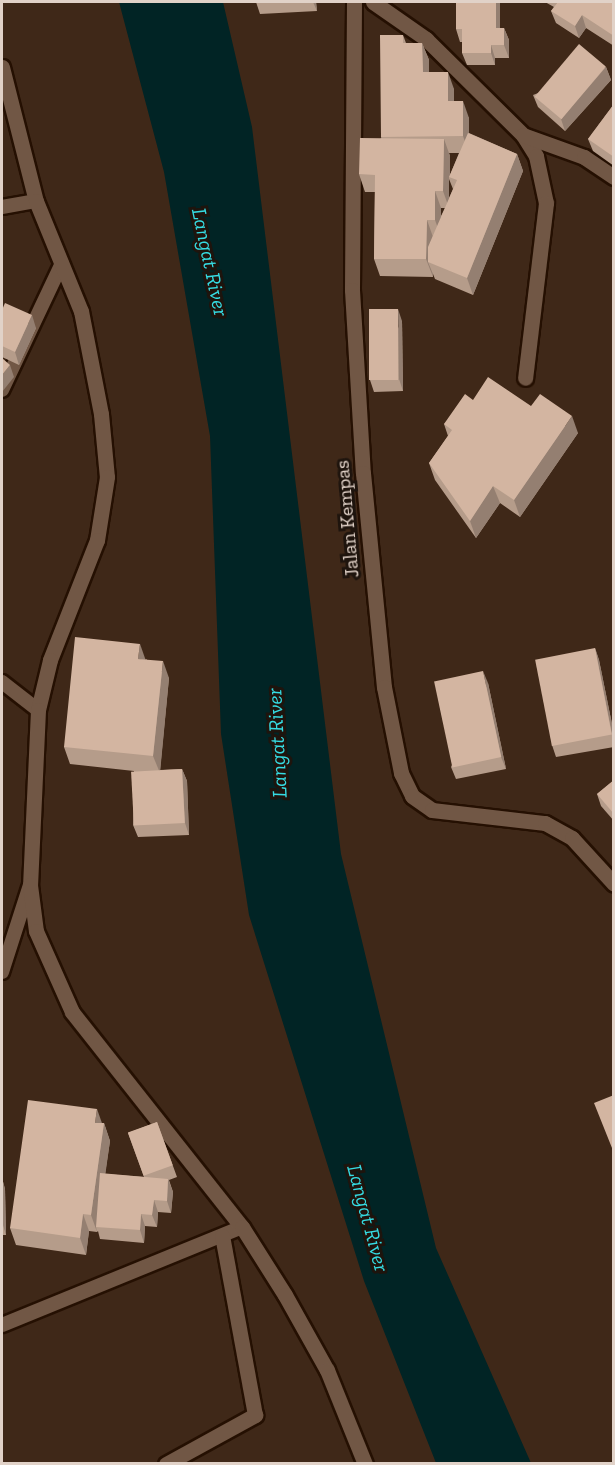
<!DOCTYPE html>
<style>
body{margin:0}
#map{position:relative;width:615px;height:1465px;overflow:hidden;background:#3f2818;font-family:"Zilla Slab",serif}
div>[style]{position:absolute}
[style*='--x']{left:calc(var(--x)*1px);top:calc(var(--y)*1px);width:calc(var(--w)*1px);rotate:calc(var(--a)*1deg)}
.water>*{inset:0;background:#012425}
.roads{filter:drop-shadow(2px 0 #251002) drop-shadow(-2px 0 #251002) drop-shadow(0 2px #251002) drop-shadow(0 -2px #251002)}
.lane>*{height:14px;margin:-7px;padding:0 7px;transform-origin:7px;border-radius:7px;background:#715745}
.street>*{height:15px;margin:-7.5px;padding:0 7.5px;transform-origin:7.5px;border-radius:7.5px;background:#715745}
.wall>*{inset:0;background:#b59c8a}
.shaded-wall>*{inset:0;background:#947f71}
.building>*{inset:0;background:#d3b5a1;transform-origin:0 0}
span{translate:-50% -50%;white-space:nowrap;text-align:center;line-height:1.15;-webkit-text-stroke:6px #1e140d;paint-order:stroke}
.street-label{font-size:20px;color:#e1d2c8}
.water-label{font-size:21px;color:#35dbe2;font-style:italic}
.frame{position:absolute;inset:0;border:3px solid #e1d2c8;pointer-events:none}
</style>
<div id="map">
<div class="water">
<i style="clip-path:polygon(119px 2px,223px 2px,252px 127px,341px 854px,436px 1248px,531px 1463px,436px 1463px,364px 1281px,249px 915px,221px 734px,210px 436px,164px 172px)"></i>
</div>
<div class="roads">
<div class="lane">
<i style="--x:2;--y:207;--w:35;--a:-10"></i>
<i style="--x:2;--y:390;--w:140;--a:-64.7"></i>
<i style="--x:2;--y:682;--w:46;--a:37.9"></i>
<i style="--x:2;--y:972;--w:91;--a:-72.2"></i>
<i style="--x:2;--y:1325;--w:259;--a:-22.2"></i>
</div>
<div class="street">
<i style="--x:354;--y:2;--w:288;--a:90.4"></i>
<i style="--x:352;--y:290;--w:183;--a:86.6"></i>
<i style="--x:363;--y:473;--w:215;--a:84.4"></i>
<i style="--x:384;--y:687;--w:88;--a:78.8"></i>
<i style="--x:401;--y:773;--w:25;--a:64"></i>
<i style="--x:412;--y:796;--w:24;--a:35"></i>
<i style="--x:432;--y:810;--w:114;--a:6.6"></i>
<i style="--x:545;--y:823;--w:31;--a:29"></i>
<i style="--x:572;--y:838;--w:62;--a:47.6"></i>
<i style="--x:373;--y:2;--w:65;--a:34.9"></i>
<i style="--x:426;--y:39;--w:136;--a:44.7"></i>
<i style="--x:523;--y:135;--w:25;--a:58"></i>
<i style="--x:536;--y:156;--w:48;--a:78"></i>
<i style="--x:546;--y:203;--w:176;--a:96.8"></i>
<i style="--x:2;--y:67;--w:138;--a:75.8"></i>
<i style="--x:36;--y:201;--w:119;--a:67.8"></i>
<i style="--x:81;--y:311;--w:105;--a:79"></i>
<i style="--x:101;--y:414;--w:63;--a:84.6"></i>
<i style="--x:107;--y:477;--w:64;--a:99"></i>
<i style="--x:97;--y:540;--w:129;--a:111.4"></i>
<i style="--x:50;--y:660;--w:51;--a:103.5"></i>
<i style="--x:38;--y:710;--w:175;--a:92.6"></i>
<i style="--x:30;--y:885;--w:46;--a:82.6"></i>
<i style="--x:36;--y:931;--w:89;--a:66"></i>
<i style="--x:72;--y:1012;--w:274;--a:51.7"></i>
<i style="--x:242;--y:1227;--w:80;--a:57.7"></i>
<i style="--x:285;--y:1295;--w:86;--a:60.8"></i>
<i style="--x:327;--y:1370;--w:101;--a:68"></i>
<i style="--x:523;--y:135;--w:65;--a:19.8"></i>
<i style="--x:584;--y:157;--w:36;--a:34"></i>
<i style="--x:166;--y:1464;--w:102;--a:-28.8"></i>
<i style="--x:255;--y:1415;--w:182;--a:-100.4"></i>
</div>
</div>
<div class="wall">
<i style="clip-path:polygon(256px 2px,316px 2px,317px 11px,260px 14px)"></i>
<i style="clip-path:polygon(500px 2px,500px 28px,504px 28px,509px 40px,509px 58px,495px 58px,495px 65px,467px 65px,462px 53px,462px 42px,460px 42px,456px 29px)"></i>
<i style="clip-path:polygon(545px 2px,614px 2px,614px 46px,586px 28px,579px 38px,556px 23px,551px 11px,554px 7px)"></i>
<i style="clip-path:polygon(evenodd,403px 35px,406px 43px,422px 43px,429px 60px,429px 72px,454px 89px,454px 101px,469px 118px,469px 133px,517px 154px,523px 171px,473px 295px,435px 279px,433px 274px,433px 277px,380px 276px,374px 259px,375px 192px,365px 192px,359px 174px,381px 138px,403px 35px,449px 153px,459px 153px,450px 175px,450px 156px,449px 153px,403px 35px,449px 179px,453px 189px,449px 198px,449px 179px,403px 35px,441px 208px,445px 208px,441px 216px,441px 208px)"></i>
<i style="clip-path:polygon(606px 67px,611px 80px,565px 131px,538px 107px,533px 95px)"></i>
<i style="clip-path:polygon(614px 104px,614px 166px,593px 151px,588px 139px)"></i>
<i style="clip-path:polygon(2px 310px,36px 328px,19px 365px,2px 357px)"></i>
<i style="clip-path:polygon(402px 321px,403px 391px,374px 392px,370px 380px)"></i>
<i style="clip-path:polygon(473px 400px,531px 406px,578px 433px,520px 517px,500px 503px,476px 538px,435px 480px,429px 463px,448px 436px,444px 424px)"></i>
<i style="clip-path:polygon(595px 648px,599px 660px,614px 734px,614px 747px,556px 757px,552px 745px)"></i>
<i style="clip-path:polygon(146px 659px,169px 678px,160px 770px,182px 769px,187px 781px,189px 835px,138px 837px,133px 825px,134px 771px,70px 764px,64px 747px)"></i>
<i style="clip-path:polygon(488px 683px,506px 769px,456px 779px,451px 767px)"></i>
<i style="clip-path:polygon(614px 780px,614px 821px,601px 806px,597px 794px)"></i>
<i style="clip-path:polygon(157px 1122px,177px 1177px,169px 1180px,173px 1192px,171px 1213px,158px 1212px,157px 1227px,145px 1226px,144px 1243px,100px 1239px,98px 1231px,97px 1232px,89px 1231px,86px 1255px,16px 1245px,10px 1228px,102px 1123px,104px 1123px,110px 1141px,105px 1174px,144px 1177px,128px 1133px)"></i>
<i style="clip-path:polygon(2px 1178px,5px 1189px,6px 1235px,2px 1235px)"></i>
</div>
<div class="shaded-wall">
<i style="clip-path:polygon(313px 2px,316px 2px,317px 11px)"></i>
<i style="clip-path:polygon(496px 2px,500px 2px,500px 40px,496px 28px)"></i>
<i style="clip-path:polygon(582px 15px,586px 28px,579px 38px,575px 26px)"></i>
<i style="clip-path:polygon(504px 28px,509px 40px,509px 58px,504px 45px)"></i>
<i style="clip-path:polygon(422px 43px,429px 60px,429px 89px,423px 72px)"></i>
<i style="clip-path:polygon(491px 45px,495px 58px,495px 65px,491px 53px)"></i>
<i style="clip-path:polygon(606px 67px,611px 80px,565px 131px,561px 119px)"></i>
<i style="clip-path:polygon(448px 72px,454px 89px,454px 118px,448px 101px)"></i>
<i style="clip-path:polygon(463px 101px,469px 118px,469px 153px,463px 136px)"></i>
<i style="clip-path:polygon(444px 139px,450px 156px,450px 177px,449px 177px,449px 208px,443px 191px)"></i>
<i style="clip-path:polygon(517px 154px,523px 171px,473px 295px,467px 278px)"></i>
<i style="clip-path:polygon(435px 191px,441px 208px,441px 237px,435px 220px)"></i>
<i style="clip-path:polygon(427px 220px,433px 237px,428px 262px,433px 274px,433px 277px,426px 259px)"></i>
<i style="clip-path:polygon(398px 309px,402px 321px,403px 391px,399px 379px)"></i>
<i style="clip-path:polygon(32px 315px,36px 328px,19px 365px,15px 352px)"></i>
<i style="clip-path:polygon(10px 365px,14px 377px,2px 392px,2px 375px)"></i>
<i style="clip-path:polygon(572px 416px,578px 433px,520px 517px,514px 500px)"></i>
<i style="clip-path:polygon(493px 486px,500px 503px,476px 538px,470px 521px)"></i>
<i style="clip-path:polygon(140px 644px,146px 661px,138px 659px)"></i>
<i style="clip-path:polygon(595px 648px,599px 660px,614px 734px,614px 740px,612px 734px)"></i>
<i style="clip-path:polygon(163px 661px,169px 678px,160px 773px,153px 756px)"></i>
<i style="clip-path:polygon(483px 671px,488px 683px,506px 769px,501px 757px)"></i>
<i style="clip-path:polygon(182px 769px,187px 781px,189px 835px,185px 823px)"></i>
<i style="clip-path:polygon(97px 1109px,103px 1126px,95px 1123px)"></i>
<i style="clip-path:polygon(104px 1123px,110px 1141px,98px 1227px,96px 1227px,97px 1232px,91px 1215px)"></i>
<i style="clip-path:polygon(2px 1178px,5px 1189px,6px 1235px,2px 1222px)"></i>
<i style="clip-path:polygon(168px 1179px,173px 1192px,171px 1213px,167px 1201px)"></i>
<i style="clip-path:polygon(154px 1200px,158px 1212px,157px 1227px,152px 1215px)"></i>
<i style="clip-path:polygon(83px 1214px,89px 1231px,86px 1255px,80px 1238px)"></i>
<i style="clip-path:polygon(141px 1214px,145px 1226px,144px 1243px,140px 1230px)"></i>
</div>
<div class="building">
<i style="clip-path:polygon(456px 2px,496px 2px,496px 28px,504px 28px,504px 45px,491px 45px,491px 53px,462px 53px,462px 29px,456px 29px)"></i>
<i style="clip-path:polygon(558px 2px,614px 2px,614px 36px,582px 15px,575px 26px,551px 11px)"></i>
<i style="clip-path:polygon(380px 35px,403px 35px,403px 43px,422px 43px,423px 72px,448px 72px,448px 101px,463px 101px,463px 136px,381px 137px)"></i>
<i style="left:579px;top:44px;width:35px;height:69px;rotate:40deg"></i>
<i style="clip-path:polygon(614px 104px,614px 157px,588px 139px)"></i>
<i style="clip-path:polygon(468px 133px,517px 154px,467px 278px,428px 262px,428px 247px,457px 180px,449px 177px)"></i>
<i style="clip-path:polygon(360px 138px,444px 139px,443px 191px,435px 191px,435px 220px,427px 220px,426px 259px,374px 259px,375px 175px,359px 174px)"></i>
<i style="clip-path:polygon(5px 303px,32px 315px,15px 352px,2px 346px,2px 310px)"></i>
<i style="left:369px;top:309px;width:29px;height:71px"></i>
<i style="clip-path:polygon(2px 358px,10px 365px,2px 375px)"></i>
<i style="clip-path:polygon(488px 377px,531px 406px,540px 394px,572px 416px,514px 500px,493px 486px,470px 521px,429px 463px,452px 430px,444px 424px,465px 394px,473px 400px)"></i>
<i style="clip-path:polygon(75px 637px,140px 644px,138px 659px,163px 661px,153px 756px,64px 747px)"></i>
<i style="left:595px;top:648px;width:88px;height:61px;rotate:79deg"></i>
<i style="left:483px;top:671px;width:88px;height:50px;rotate:78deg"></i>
<i style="left:182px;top:769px;width:54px;height:51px;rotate:87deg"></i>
<i style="clip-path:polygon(614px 780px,614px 814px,597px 794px)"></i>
<i style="clip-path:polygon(614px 1095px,614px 1153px,594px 1103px)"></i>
<i style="clip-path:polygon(28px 1100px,97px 1109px,95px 1123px,104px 1123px,91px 1215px,83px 1214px,80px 1238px,10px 1228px)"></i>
<i style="left:157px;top:1122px;width:46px;height:31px;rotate:70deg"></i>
<i style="clip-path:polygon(100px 1173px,168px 1179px,167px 1201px,154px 1200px,152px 1215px,141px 1214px,140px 1230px,96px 1227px)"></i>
</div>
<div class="street-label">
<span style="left:347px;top:519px;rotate:-95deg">Jalan Kempas</span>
</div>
<div class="water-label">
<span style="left:210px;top:262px;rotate:78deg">Langat River</span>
<span style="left:277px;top:743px;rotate:-93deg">Langat River</span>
<span style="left:368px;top:1218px;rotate:75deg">Langat River</span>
</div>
<div class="frame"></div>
</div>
